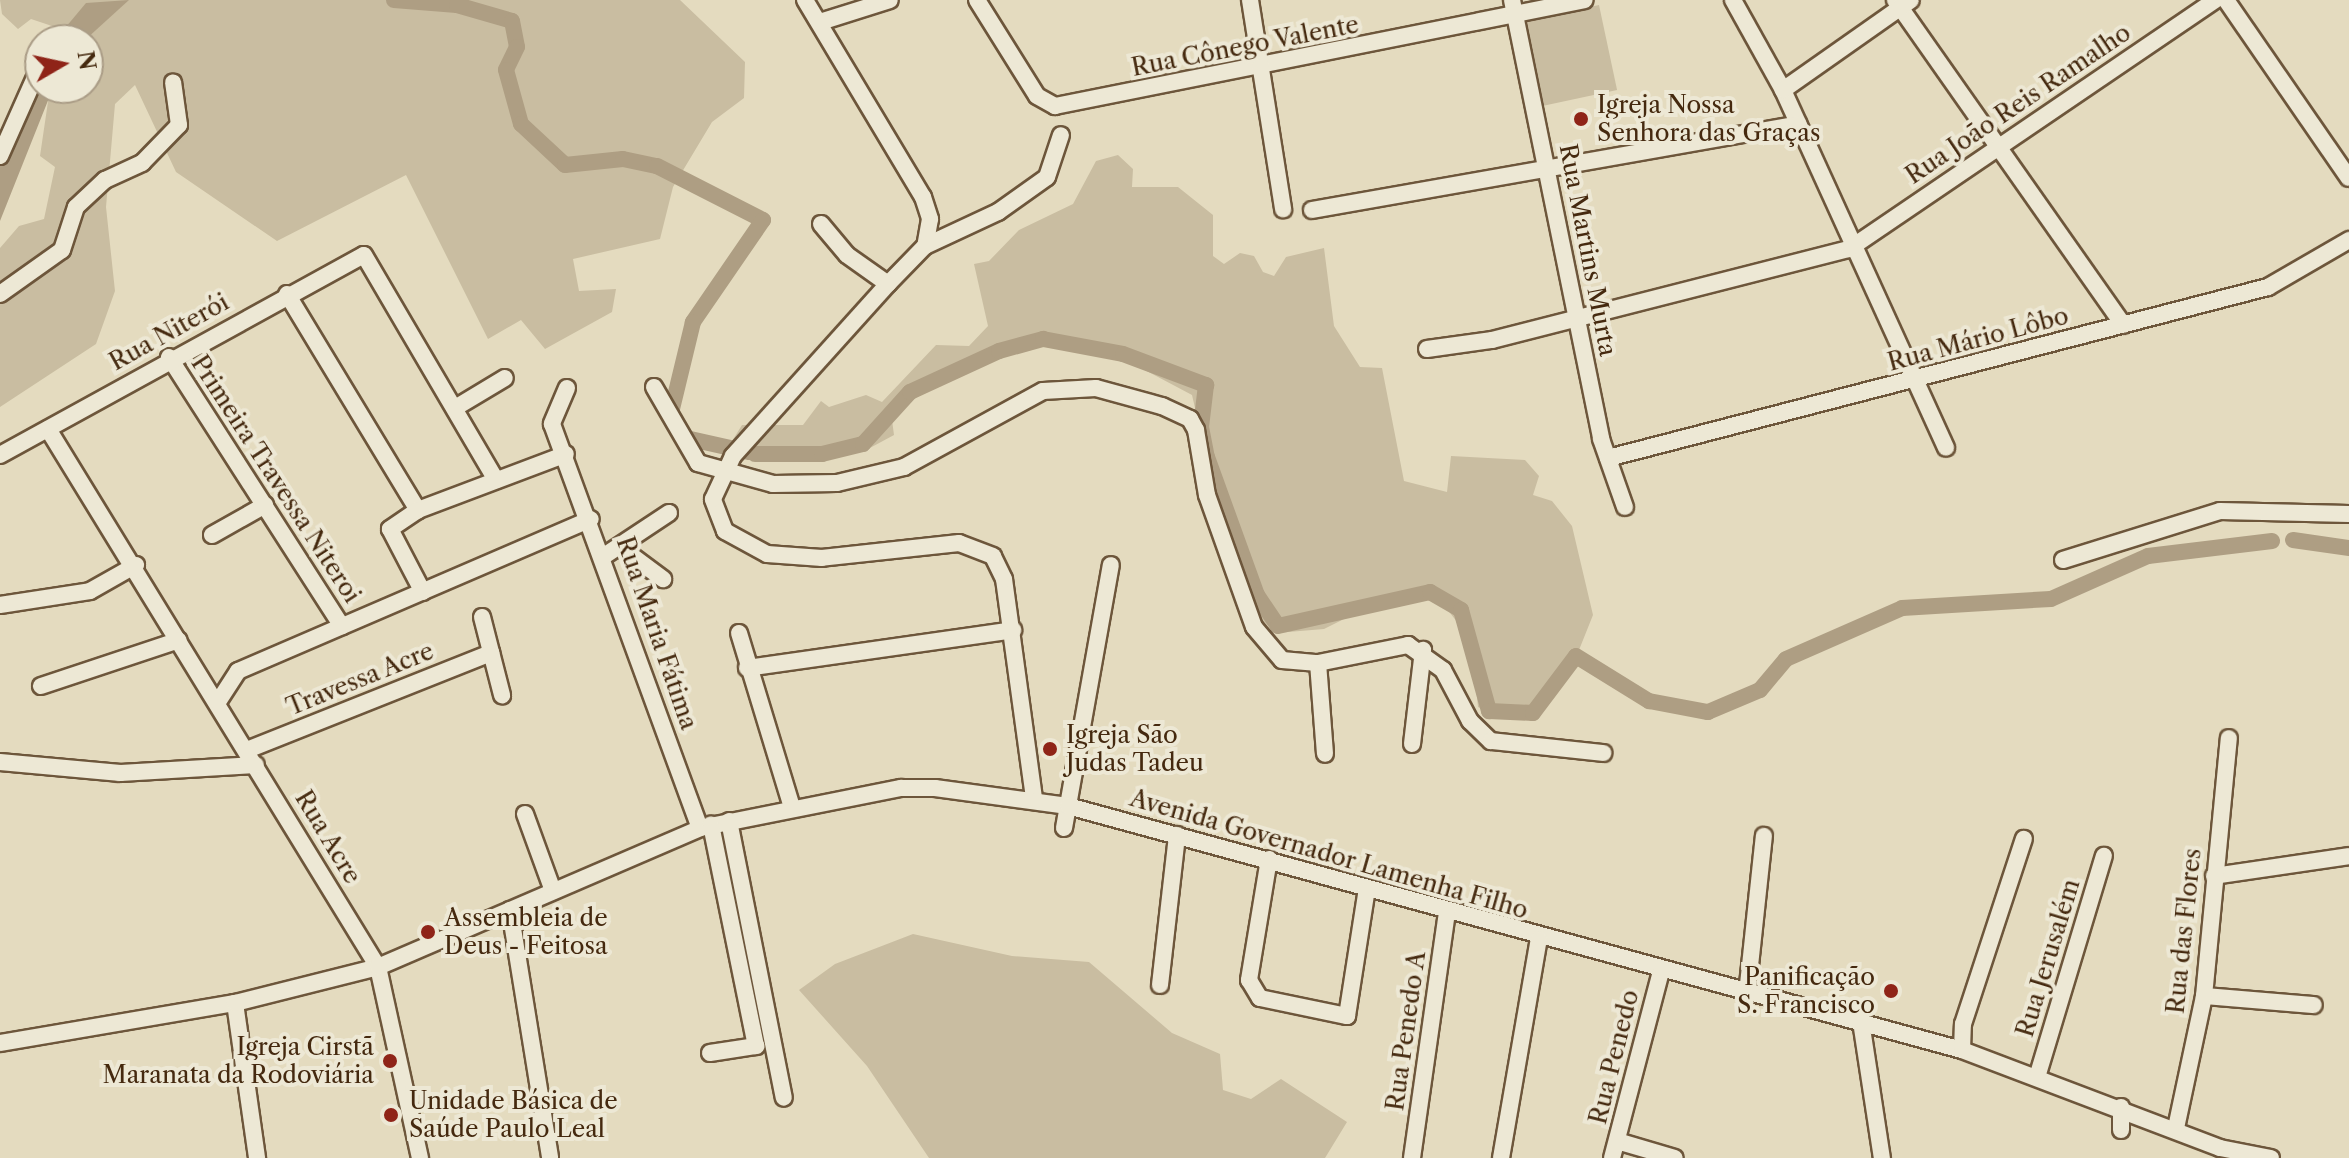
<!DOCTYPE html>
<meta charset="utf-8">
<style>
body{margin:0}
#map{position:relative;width:2349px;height:1158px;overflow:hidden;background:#e4dbbf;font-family:"Libre Caslon Text",serif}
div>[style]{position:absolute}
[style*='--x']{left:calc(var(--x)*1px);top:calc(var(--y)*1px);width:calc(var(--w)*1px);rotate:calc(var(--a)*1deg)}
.green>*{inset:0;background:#c9bda1;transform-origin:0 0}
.water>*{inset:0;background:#ae9e83}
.canal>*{height:16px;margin:-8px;padding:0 8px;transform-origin:8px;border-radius:8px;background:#ae9e83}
.roads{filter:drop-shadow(2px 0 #6d563b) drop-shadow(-2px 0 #6d563b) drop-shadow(0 2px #6d563b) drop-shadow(0 -2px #6d563b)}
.minor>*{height:16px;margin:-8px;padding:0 8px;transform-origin:8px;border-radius:8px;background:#ede8d5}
.dots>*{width:22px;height:22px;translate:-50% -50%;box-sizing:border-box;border:4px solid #ede8d5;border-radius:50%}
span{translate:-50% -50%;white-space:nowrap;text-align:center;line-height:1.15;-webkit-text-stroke:8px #ede8d5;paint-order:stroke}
.street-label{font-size:24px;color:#45290f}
.poi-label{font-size:24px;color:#45290f}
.left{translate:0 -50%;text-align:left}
.right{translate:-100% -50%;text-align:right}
.north{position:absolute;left:24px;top:24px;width:80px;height:80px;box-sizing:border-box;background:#ede8d5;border:2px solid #aa9c86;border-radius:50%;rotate:81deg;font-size:22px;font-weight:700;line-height:32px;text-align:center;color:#45290f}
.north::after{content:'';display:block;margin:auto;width:28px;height:36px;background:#8f2418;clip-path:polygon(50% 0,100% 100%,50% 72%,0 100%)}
</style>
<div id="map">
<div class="green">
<i style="clip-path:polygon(0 0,680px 0,745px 62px,744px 98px,712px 122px,673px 187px,660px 239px,573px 259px,579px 291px,616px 289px,612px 312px,545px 349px,521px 320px,488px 339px,406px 175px,277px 241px,176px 172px,135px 85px,115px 104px,106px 207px,115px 291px,96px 344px,0 407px,0 248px,19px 226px,44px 219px,55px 167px,40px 156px,50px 88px,88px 88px,88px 40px,54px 40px,55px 27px,31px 19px,18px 29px,2px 14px)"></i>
<i style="left:1599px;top:5px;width:87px;height:80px;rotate:78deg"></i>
<i style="clip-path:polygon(1118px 155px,1133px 169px,1132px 187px,1178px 187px,1213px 215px,1213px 256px,1224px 264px,1240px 253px,1254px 256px,1263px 272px,1274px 276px,1286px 257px,1324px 248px,1334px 326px,1360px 367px,1382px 368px,1404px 481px,1447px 492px,1451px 456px,1525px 460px,1539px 476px,1533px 495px,1552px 501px,1572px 526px,1593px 615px,1573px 665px,1533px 713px,1502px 717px,1478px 707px,1471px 640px,1437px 596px,1388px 597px,1324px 629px,1276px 633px,1257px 616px,1220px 516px,1192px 395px,1126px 360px,1045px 345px,1005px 348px,914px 399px,892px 420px,894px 435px,868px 449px,758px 459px,729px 446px,742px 425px,803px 425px,821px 401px,829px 407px,866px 395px,882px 402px,936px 345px,969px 346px,988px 326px,974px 264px,989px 261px,1019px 230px,1073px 204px,1096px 161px)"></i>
<i style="clip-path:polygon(913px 934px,1012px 956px,1089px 962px,1172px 1033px,1220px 1054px,1223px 1090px,1251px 1099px,1281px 1079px,1347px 1122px,1325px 1158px,929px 1158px,867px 1066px,799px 990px,835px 964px)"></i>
</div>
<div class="water">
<i style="clip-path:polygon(129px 0,85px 40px,55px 40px,86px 3px)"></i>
<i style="clip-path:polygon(40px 72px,40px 88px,53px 88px,0 221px,0 166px)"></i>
</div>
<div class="canal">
<i style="--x:394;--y:0;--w:63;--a:4.5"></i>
<i style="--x:457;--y:5;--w:57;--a:16.2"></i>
<i style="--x:512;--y:21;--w:26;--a:79"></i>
<i style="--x:517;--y:47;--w:25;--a:116"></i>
<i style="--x:506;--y:70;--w:56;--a:74.5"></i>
<i style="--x:521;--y:124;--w:60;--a:43"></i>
<i style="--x:565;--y:165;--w:58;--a:-5.9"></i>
<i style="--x:623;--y:159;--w:35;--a:12"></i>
<i style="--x:657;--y:166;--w:119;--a:27"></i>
<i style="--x:763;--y:220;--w:124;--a:124.5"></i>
<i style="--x:693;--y:322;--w:94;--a:103.6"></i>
<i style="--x:671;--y:413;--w:29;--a:59"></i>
<i style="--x:686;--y:438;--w:64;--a:12.7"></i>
<i style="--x:755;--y:454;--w:67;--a:0"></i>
<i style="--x:822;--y:454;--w:42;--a:-13.7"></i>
<i style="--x:863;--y:444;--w:70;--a:-47.9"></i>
<i style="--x:910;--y:392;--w:98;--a:-24.7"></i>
<i style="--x:999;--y:351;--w:46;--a:-15.3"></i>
<i style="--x:1043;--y:339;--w:81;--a:10.6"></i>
<i style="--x:1123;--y:354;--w:89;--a:20.5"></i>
<i style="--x:1206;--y:385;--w:42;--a:96.8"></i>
<i style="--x:1201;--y:427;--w:31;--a:79"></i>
<i style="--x:1207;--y:457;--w:147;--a:70.1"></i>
<i style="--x:1257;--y:595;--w:37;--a:56"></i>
<i style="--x:1278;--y:626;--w:156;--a:-12.6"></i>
<i style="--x:1430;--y:592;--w:36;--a:30"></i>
<i style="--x:1461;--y:610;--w:105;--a:74.5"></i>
<i style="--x:1489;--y:711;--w:44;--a:2.6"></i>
<i style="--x:1533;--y:713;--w:71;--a:-53"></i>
<i style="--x:1576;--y:656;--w:86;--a:31.7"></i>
<i style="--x:1649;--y:701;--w:60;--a:10.6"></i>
<i style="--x:1708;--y:712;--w:56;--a:-22.9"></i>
<i style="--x:1760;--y:690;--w:40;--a:-50"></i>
<i style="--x:1786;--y:659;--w:127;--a:-23.7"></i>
<i style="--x:1902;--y:608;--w:149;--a:-3.5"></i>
<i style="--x:2051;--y:599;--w:106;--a:-23.9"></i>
<i style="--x:2148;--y:556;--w:125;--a:-6.9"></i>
<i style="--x:2293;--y:540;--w:57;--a:8.1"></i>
</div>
<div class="roads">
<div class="minor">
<i style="--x:805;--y:0;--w:230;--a:59.1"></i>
<i style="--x:923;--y:197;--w:23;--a:72"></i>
<i style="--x:930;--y:219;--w:27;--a:100"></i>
<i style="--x:977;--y:0;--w:113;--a:58"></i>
<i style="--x:1037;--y:96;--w:21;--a:29"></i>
<i style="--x:1055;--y:106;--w:540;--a:-11.31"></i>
<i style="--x:1250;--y:0;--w:212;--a:81"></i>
<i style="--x:1512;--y:0;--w:448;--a:78.5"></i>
<i style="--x:1601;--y:439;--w:72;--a:70.6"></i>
<i style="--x:1733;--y:0;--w:103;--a:60.9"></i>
<i style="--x:1783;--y:90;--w:393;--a:65.5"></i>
<i style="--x:1895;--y:0;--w:397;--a:54.9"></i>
<i style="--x:2226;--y:0;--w:216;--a:55.4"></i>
<i style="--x:820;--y:22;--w:73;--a:-17.4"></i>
<i style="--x:1783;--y:90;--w:156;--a:-35.1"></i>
<i style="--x:0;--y:156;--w:98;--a:-66"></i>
<i style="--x:1312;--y:210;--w:494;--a:-10"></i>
<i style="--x:821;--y:224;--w:40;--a:50"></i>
<i style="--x:847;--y:255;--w:50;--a:35.3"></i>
<i style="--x:0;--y:294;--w:76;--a:-35.4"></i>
<i style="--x:62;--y:250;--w:45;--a:-72"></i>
<i style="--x:76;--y:207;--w:40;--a:-43"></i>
<i style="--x:105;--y:180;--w:41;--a:-24.7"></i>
<i style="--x:142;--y:163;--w:53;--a:-45.8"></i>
<i style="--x:179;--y:125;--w:43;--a:-97.9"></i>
<i style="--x:287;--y:294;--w:253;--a:58.8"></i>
<i style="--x:1427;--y:349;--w:66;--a:-7.9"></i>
<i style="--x:1492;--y:340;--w:368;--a:-14.3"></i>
<i style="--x:1849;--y:249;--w:443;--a:-34.2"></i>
<i style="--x:169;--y:357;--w:320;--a:57.3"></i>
<i style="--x:654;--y:387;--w:88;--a:59.9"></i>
<i style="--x:698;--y:463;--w:78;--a:15.6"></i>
<i style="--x:773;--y:484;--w:64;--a:-0.9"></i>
<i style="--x:837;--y:483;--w:69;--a:-13.4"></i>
<i style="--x:904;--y:467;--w:158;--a:-28.7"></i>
<i style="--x:1043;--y:391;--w:53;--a:-3.2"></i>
<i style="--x:1096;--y:388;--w:68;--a:15.3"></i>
<i style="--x:1162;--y:406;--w:31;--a:25"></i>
<i style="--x:1190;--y:419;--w:13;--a:61"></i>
<i style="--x:1196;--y:430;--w:66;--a:80.4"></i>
<i style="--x:1207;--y:495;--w:140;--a:70.4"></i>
<i style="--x:1254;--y:627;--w:43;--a:49.7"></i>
<i style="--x:1282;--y:660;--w:36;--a:5"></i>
<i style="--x:1318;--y:663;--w:92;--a:-11.3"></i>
<i style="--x:1408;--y:645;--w:43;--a:35.5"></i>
<i style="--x:1443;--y:670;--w:58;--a:62.1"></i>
<i style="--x:1470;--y:721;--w:29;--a:44"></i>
<i style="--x:1491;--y:741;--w:113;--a:6.1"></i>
<i style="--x:567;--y:388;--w:39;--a:113"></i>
<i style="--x:552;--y:424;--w:430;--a:69.9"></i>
<i style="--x:455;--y:408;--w:58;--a:-31"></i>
<i style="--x:48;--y:429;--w:631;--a:58.48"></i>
<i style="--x:378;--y:967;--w:196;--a:77.6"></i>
<i style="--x:0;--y:455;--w:415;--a:-28.8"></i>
<i style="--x:364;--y:255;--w:261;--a:59.6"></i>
<i style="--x:1608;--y:458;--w:682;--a:-14.53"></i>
<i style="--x:2268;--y:287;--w:94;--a:-30.1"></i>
<i style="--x:418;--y:510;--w:158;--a:-20.7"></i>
<i style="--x:418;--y:510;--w:34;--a:146"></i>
<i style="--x:390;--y:529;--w:71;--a:62.4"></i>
<i style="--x:212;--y:535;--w:61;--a:-29.5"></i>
<i style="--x:620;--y:547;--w:54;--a:36.7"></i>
<i style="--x:604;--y:556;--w:78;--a:-33.5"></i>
<i style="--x:2063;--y:560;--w:164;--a:-17.3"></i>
<i style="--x:2220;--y:511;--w:129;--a:1.3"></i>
<i style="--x:0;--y:605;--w:91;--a:-8.8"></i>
<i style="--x:90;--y:591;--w:53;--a:-29.5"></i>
<i style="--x:482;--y:617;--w:81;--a:75.6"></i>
<i style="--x:739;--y:633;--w:182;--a:73.1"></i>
<i style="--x:1318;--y:663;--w:91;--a:85.6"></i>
<i style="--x:747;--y:668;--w:269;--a:-8.1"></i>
<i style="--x:41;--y:686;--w:145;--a:-18.4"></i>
<i style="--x:218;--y:702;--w:37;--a:-57"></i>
<i style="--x:238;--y:671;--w:384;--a:-23.3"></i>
<i style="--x:1412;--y:744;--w:95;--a:-83.3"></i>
<i style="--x:247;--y:750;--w:263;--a:-21.7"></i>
<i style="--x:0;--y:762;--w:121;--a:5.2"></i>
<i style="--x:120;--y:773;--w:136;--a:-3.4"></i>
<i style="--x:1034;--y:798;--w:221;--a:-97.8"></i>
<i style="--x:1004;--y:579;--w:25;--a:-116"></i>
<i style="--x:993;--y:556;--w:36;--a:-159"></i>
<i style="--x:959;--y:543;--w:138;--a:173.8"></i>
<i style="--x:822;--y:558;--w:55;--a:-175.8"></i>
<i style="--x:767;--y:554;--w:48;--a:-151.3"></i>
<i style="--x:725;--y:531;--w:34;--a:-111"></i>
<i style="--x:713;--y:499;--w:47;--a:-65.1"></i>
<i style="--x:733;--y:456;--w:232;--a:-48"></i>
<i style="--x:888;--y:284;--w:53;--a:-45.8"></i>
<i style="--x:925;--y:246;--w:81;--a:-25"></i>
<i style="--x:998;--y:212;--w:60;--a:-35.5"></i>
<i style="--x:1047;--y:177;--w:44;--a:-71.6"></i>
<i style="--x:525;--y:814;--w:82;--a:70"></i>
<i style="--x:729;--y:821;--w:282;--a:78.8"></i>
<i style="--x:1064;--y:828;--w:267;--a:-79.9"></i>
<i style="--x:1269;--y:859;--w:123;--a:99.4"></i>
<i style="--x:1249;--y:980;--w:21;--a:59"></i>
<i style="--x:1260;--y:998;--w:89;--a:11.7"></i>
<i style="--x:1347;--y:1016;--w:129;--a:-81.1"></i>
<i style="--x:2214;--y:876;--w:136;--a:-8.4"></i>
<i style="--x:510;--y:910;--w:251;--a:80.8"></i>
<i style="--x:1160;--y:985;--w:151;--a:-83.5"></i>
<i style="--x:1747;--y:994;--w:159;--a:-83.9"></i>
<i style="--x:2204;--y:996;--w:110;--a:4.7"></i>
<i style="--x:235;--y:1003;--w:157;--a:81.9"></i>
<i style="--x:1862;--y:1028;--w:132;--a:81.3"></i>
<i style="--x:0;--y:1043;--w:238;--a:-9.7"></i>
<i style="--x:235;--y:1003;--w:147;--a:-14.1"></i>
<i style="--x:378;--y:967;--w:351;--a:-23.3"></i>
<i style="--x:700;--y:828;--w:205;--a:-11.3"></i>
<i style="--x:901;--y:788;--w:34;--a:0"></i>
<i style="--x:935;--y:788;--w:134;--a:7.7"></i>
<i style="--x:1068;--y:806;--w:927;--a:15.27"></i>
<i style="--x:1962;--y:1050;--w:276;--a:20.8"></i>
<i style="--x:2220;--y:1148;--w:52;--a:11.1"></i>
<i style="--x:1962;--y:1050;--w:26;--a:-88"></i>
<i style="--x:1963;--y:1024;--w:195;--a:-71.8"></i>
<i style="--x:710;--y:1053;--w:47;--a:-8.7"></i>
<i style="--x:756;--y:1046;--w:226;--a:-101.5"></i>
<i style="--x:2038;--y:1074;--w:228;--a:-73.2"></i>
<i style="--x:2176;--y:1128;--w:135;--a:-78"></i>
<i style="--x:2204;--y:996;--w:259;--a:-84.5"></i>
<i style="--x:2121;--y:1130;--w:23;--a:-90"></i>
<i style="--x:1617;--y:1141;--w:60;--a:16.3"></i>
<i style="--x:1412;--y:1158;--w:249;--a:-81.9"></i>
<i style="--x:1501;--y:1158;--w:222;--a:-80.2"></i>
<i style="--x:1612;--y:1158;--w:196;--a:-75.3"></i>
</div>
</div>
<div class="dots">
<i style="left:1581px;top:119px;background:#8f2418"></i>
<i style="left:1050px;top:749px;background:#8f2418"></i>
<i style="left:428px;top:932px;background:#8f2418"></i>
<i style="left:1891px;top:991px;background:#8f2418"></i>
<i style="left:390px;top:1061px;background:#8f2418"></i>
<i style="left:391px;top:1115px;background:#8f2418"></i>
</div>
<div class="street-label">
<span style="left:1245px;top:46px;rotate:-11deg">Rua Cônego Valente</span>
<span style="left:2018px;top:104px;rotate:-34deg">Rua João Reis Ramalho</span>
<span style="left:1588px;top:250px;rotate:79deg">Rua Martins Murta</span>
<span style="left:169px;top:332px;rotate:-29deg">Rua Niterói</span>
<span style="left:1978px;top:339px;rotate:-15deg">Rua Mário Lôbo</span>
<span style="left:276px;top:479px;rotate:57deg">Primeira Travessa Niteroi</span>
<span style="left:657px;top:633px;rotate:71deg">Rua Maria Fátima</span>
<span style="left:360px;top:679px;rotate:-22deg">Travessa Acre</span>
<span style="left:328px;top:837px;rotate:59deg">Rua Acre</span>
<span style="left:1329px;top:854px;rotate:16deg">Avenida Governador Lamenha Filho</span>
<span style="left:2184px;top:931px;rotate:-84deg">Rua das Flores</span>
<span style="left:2048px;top:958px;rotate:-73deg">Rua Jerusalém</span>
<span style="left:1406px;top:1031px;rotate:-82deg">Rua Penedo A</span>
<span style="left:1614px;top:1057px;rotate:-76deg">Rua Penedo</span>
</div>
<div class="poi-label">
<span class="left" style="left:1597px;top:119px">Igreja Nossa<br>Senhora das Graças</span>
<span class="left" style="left:1066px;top:749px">Igreja São<br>Judas Tadeu</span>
<span class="left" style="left:444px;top:932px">Assembleia de<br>Deus - Feitosa</span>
<span class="right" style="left:1875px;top:991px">Panificação<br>S. Francisco</span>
<span class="right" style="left:374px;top:1061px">Igreja Cirstã<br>Maranata da Rodoviária</span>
<span class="left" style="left:409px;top:1115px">Unidade Básica de<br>Saúde Paulo Leal</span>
</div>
<div class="north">N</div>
</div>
